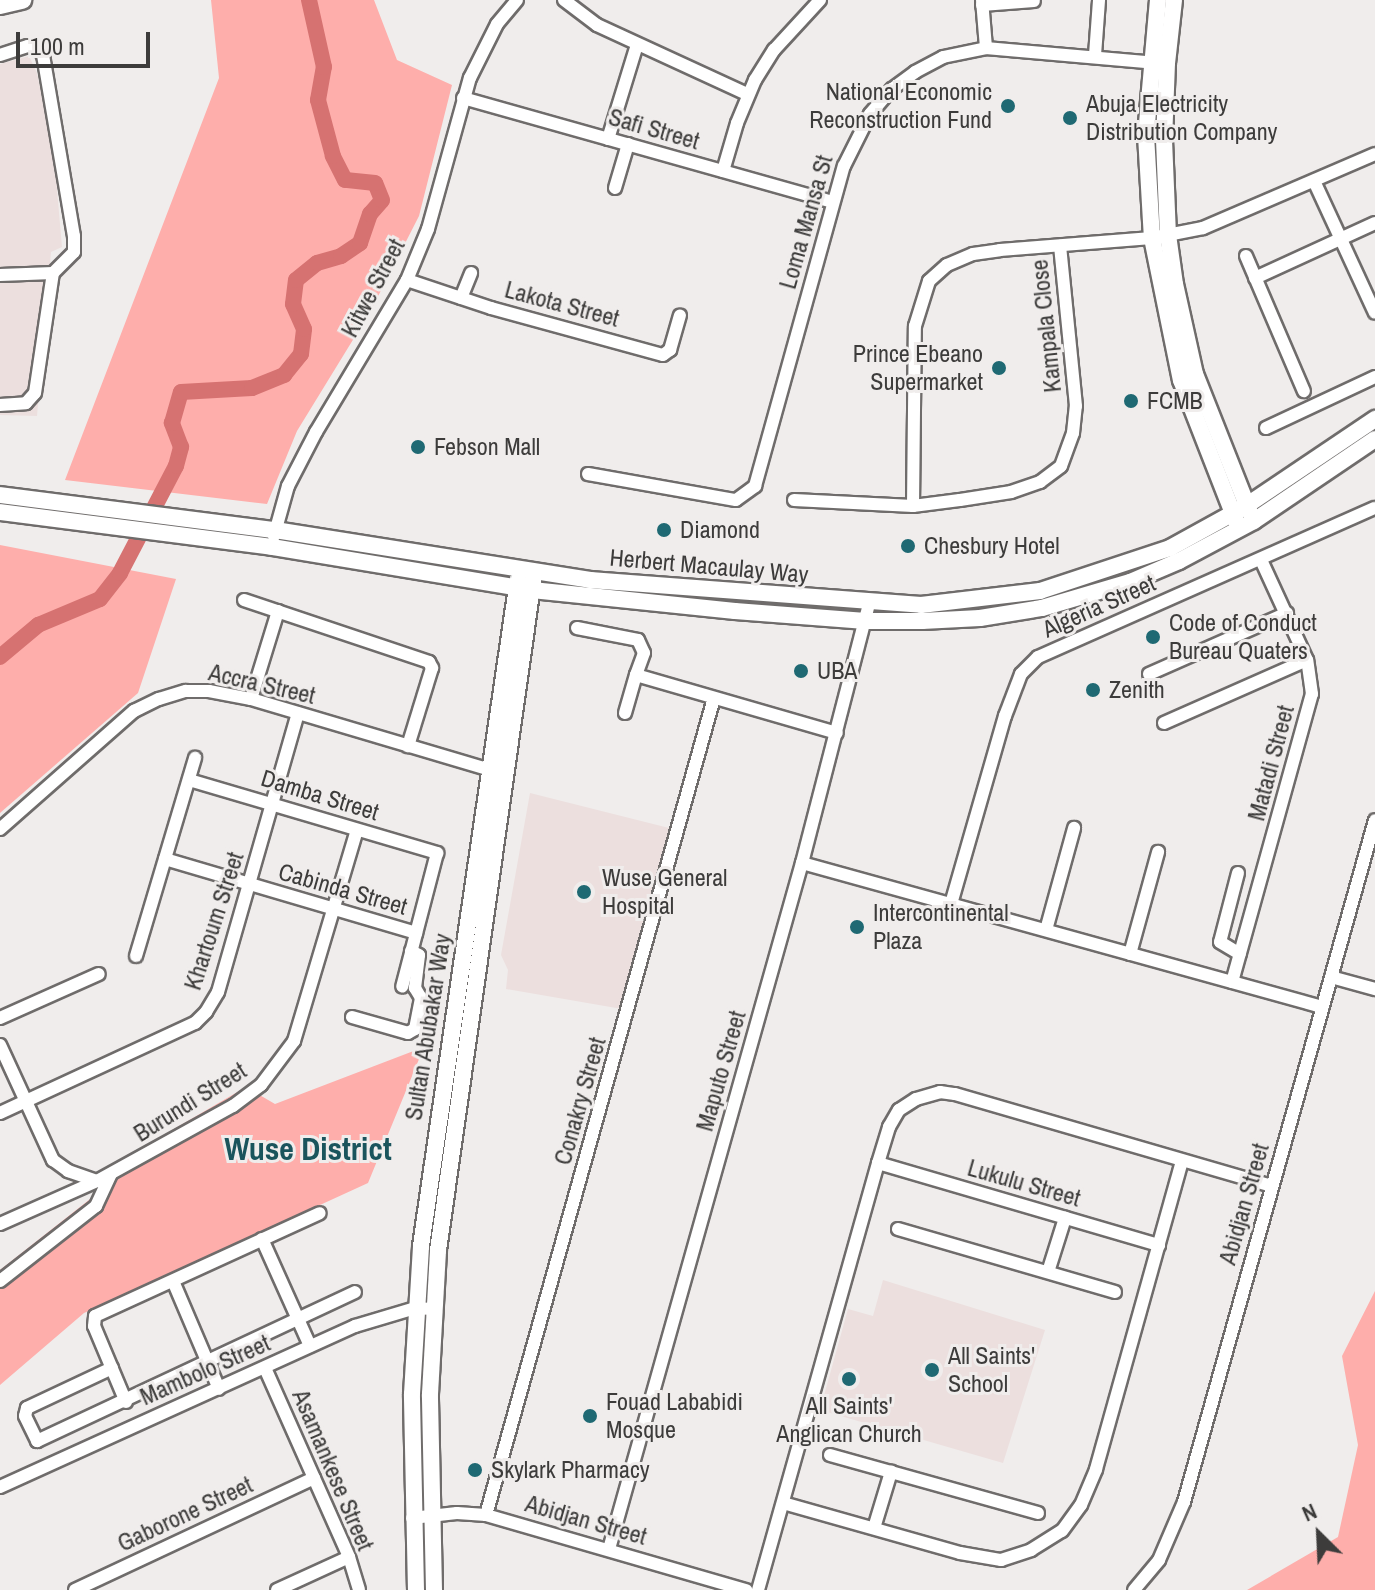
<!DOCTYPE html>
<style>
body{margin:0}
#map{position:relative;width:1375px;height:1590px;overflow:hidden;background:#f0edec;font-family:"Archivo Narrow",sans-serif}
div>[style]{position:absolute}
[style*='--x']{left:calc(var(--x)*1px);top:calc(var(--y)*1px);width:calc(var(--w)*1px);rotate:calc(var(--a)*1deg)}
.built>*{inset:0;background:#ecdfde}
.green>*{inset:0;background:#feaeab}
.river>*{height:16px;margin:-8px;padding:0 8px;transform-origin:8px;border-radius:8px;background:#d67271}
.roads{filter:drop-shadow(2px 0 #6f6c6b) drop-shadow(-2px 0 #6f6c6b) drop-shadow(0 2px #6f6c6b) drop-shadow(0 -2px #6f6c6b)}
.minor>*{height:12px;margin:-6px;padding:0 6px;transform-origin:6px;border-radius:6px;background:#fff}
.major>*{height:16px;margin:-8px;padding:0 8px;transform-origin:8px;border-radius:8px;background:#fff}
.highway>*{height:18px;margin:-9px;padding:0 9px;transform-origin:9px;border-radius:9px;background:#fff}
.dots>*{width:22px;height:22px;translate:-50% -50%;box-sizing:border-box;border:4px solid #f0edec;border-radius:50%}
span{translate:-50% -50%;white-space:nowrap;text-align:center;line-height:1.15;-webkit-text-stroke:6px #f0edec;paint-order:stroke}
.poi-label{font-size:24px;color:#3d3c3b}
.right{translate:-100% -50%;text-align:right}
.left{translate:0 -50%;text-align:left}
.street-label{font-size:24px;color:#3d3c3b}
.district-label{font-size:32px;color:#1a545c;font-weight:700}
.north{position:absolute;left:1279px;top:1494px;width:80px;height:80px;-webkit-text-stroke:6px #f0edec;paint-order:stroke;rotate:336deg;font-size:22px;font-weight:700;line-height:32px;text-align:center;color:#3d3c3b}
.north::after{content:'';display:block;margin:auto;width:28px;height:36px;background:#3d3c3b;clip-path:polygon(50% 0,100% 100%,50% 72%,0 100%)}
.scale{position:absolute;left:16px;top:32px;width:134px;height:36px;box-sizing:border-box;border:4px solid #3d3c3b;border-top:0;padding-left:10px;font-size:24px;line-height:28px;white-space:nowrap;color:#3d3c3b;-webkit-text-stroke:6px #f0edec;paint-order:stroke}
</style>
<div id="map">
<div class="built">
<i style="clip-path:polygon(29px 56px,37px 73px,54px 155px,62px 247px,51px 252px,37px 416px,0 415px,0 64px)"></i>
<i style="clip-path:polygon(530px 793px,673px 829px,622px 1009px,506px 989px,508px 970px,501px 955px)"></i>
<i style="clip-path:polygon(883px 1280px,1045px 1330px,1003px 1463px,820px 1410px,848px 1309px,873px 1316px)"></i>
</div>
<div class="green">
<i style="clip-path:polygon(211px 0,374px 0,397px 60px,452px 85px,419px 216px,370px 312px,297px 431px,267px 504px,65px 480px,219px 78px)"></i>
<i style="clip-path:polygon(0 545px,176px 579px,138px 693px,0 813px)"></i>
<i style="clip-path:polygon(424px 1047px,368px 1183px,84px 1313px,0 1385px,0 1270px,94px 1196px,114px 1164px,246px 1087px,275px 1104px)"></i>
<i style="clip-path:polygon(1375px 1291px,1375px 1590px,1247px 1590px,1338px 1537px,1358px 1445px,1342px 1356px)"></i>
</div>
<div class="river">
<i style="--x:0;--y:657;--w:50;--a:-40.1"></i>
<i style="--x:38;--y:625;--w:67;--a:-22.8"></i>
<i style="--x:100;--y:599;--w:33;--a:-52"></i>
<i style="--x:120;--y:573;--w:121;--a:-62.4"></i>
<i style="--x:176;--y:466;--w:20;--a:-75"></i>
<i style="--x:181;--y:447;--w:26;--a:-111"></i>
<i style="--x:172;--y:423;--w:32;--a:-74"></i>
<i style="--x:181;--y:392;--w:71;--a:-3.2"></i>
<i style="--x:252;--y:388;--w:35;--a:-22"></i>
<i style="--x:284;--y:375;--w:27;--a:-51"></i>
<i style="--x:301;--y:354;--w:25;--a:-83"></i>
<i style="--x:304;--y:329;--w:27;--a:-114"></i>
<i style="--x:293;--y:304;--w:24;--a:-83"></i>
<i style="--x:296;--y:280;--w:27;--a:-39"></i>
<i style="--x:317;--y:263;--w:25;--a:-16"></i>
<i style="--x:341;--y:256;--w:23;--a:-34"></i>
<i style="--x:360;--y:243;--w:31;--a:-71"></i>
<i style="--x:370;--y:214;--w:18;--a:-49"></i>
<i style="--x:382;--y:200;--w:18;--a:-112"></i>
<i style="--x:375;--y:183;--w:30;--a:-174"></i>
<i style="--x:345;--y:180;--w:27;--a:-117"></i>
<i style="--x:333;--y:156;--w:58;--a:-105"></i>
<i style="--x:318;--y:100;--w:34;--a:-80"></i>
<i style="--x:324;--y:67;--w:69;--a:-102.6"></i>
</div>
<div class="roads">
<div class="minor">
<i style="--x:564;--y:0;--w:41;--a:37.1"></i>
<i style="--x:597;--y:25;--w:165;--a:24.7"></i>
<i style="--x:982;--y:0;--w:48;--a:85.2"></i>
<i style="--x:982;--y:5;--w:52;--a:-4.4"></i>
<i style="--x:0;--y:55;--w:29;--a:-18"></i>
<i style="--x:28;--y:46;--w:11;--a:15"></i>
<i style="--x:39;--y:49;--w:7;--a:56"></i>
<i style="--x:43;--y:55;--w:184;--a:80.3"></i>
<i style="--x:74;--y:236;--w:16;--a:90"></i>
<i style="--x:74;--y:252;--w:30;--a:135"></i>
<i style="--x:53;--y:273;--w:53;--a:177.8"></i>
<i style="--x:1095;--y:55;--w:55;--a:-85.8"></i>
<i style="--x:463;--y:98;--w:384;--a:15.7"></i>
<i style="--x:608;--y:139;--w:98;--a:-72.9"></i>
<i style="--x:723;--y:171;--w:50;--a:-73.7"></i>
<i style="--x:737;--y:123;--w:47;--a:-67.3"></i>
<i style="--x:755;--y:80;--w:36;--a:-58"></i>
<i style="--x:774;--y:50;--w:68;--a:-47.4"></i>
<i style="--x:1314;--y:181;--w:145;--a:65.2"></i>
<i style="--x:615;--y:188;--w:46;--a:-73.5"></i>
<i style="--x:1246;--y:256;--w:147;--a:66.8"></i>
<i style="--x:1255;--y:278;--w:132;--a:-24.6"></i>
<i style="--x:407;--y:280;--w:89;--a:18.4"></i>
<i style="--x:491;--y:308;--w:178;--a:15.3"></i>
<i style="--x:663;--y:355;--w:9;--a:-36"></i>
<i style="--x:670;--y:350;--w:36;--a:-74"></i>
<i style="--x:461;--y:298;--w:27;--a:-68"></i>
<i style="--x:0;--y:405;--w:26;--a:-4"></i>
<i style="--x:26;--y:403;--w:13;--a:-48"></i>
<i style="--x:35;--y:393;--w:121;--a:-81.5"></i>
<i style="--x:1266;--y:428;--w:120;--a:-25.1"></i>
<i style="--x:588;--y:474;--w:150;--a:10"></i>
<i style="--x:736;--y:500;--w:24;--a:-36"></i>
<i style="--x:755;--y:486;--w:332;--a:-74.5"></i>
<i style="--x:844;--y:166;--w:58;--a:-63.4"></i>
<i style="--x:870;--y:114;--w:33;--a:-49"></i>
<i style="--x:892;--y:89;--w:29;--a:-36"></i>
<i style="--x:915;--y:72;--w:32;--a:-28"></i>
<i style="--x:943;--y:57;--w:44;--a:-11.8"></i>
<i style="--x:986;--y:48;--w:174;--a:5"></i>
<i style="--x:794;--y:500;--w:119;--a:2.9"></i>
<i style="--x:913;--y:506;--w:47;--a:-7.3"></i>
<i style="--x:960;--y:500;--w:52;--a:-8.9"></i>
<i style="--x:1011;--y:492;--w:31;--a:-19"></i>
<i style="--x:1040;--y:482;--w:26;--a:-37"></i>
<i style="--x:1061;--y:466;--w:35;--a:-70"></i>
<i style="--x:1073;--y:433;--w:27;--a:-84"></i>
<i style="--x:1076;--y:406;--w:161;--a:-95.7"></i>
<i style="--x:913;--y:506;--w:180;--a:-89.4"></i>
<i style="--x:915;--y:326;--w:47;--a:-72.7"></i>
<i style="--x:929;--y:281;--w:24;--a:-42"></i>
<i style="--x:947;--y:265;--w:28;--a:-23"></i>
<i style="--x:973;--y:254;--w:27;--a:-8"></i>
<i style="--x:1000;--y:250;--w:152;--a:-4.5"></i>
<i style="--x:1152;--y:238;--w:52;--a:-11.1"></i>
<i style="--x:1203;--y:228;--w:187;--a:-23.3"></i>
<i style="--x:274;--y:536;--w:52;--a:-74.4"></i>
<i style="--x:288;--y:486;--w:61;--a:-62.6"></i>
<i style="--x:316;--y:432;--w:177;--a:-59.1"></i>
<i style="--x:407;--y:280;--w:55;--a:-67.6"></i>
<i style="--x:428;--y:229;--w:157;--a:-74.5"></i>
<i style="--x:470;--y:78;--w:60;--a:-63.4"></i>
<i style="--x:497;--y:24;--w:31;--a:-50"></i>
<i style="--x:244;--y:600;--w:195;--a:18.5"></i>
<i style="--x:429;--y:662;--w:7;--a:63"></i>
<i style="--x:432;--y:668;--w:82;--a:107.1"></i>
<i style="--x:577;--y:628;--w:62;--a:11.1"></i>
<i style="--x:638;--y:640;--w:14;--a:65"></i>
<i style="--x:644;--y:653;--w:23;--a:110"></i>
<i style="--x:1149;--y:674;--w:151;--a:-23.8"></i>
<i style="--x:251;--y:699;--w:92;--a:-72.9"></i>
<i style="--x:625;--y:713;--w:40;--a:-74"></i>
<i style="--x:636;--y:675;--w:209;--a:16.1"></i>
<i style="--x:1164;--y:723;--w:156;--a:-23.8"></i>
<i style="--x:189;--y:780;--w:259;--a:16.4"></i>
<i style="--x:437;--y:853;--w:138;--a:104.6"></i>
<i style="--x:0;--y:829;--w:179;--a:-41.4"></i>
<i style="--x:134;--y:711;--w:28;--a:-26"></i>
<i style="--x:159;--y:699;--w:28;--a:-17"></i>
<i style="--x:186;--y:691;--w:23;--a:0"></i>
<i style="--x:209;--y:691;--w:43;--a:10.8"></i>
<i style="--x:251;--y:699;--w:257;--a:16.5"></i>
<i style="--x:165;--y:859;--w:262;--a:16.4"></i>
<i style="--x:802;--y:863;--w:540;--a:15.48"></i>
<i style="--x:1238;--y:873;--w:71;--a:104.6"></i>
<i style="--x:1220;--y:942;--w:23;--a:31"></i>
<i style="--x:951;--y:904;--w:196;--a:-74"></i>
<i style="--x:1005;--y:716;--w:45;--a:-69.1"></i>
<i style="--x:1021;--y:674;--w:24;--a:-45"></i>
<i style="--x:1038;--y:657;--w:368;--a:-23.9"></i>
<i style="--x:1046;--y:930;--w:106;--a:-74.6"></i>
<i style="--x:1130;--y:954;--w:106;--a:-74.6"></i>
<i style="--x:136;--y:956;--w:207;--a:-73.4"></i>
<i style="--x:1331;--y:977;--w:46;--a:15.3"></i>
<i style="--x:1232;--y:982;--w:299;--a:-74.5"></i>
<i style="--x:1312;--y:694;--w:34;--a:-98"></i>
<i style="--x:1307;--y:660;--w:110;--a:-114.7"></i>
<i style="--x:352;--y:1017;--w:58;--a:15.9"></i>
<i style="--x:408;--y:1033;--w:8;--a:-30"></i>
<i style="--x:415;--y:1029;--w:32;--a:-79"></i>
<i style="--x:421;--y:998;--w:12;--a:-121"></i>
<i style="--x:415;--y:988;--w:33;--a:-83"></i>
<i style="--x:419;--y:955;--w:9;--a:-153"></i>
<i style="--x:0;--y:1018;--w:108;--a:-24"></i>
<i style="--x:0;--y:1045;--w:127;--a:65.3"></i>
<i style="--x:53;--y:1160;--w:19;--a:36"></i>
<i style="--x:68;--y:1171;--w:31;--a:19"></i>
<i style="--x:97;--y:1181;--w:155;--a:-28.9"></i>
<i style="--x:233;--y:1106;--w:35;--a:-37"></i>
<i style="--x:261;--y:1085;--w:55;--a:-53.1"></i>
<i style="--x:294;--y:1041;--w:220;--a:-73.4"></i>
<i style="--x:0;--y:1113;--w:215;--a:-24.8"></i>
<i style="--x:195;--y:1023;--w:16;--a:-45"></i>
<i style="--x:206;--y:1012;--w:23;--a:-59"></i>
<i style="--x:218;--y:992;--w:290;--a:-74"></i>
<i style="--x:878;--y:1163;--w:293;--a:16.3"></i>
<i style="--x:0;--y:1224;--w:106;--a:-23.9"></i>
<i style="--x:898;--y:1229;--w:226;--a:16.2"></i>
<i style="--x:262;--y:1239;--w:117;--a:65.8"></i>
<i style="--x:1048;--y:1272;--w:57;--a:-72.5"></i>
<i style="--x:0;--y:1281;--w:122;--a:-38"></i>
<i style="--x:96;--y:1206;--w:35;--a:-65"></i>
<i style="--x:173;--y:1281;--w:117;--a:66.9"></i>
<i style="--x:112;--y:1368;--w:94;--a:154.8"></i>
<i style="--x:27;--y:1408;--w:8;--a:104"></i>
<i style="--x:25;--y:1416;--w:28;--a:64"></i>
<i style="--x:37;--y:1441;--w:351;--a:-25.1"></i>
<i style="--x:265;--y:1368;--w:207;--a:66"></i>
<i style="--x:349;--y:1557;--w:34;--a:73"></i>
<i style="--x:126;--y:1402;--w:82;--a:-112.8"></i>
<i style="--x:94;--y:1326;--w:10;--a:-84"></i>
<i style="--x:95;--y:1316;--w:247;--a:-24.6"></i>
<i style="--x:830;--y:1455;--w:216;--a:15.6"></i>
<i style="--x:0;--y:1487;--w:390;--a:-24.4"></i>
<i style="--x:355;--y:1326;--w:63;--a:-16.7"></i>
<i style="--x:415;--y:1308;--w:17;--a:3"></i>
<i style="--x:783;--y:1503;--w:184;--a:15.8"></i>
<i style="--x:960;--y:1553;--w:42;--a:9.7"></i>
<i style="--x:1001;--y:1560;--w:32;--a:-18"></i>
<i style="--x:1031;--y:1550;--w:36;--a:-32"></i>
<i style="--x:1062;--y:1531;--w:32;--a:-54"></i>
<i style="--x:1081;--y:1505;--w:39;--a:-67"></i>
<i style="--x:1096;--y:1469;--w:320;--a:-74.4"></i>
<i style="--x:486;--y:1515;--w:848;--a:-74.41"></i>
<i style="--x:412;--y:1518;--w:45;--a:-6.3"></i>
<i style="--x:457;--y:1513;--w:29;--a:4"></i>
<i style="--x:486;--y:1515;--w:271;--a:16.1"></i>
<i style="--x:874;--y:1528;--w:59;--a:-73.1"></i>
<i style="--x:609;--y:1549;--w:713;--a:-74.29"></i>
<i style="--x:802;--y:863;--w:268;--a:-75.5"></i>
<i style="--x:75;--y:1590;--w:264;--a:-25.1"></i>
<i style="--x:277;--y:1590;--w:79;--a:-24.6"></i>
<i style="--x:758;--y:1590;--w:444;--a:-74.3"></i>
<i style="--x:878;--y:1163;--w:38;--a:-73"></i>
<i style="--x:889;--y:1127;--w:20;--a:-60"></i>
<i style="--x:899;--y:1110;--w:20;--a:-33"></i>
<i style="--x:916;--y:1099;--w:25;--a:-16"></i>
<i style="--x:940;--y:1092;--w:15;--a:8"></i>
<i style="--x:955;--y:1094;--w:330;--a:16.2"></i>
<i style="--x:1134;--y:1590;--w:39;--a:-50"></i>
<i style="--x:1159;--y:1560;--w:63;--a:-66.7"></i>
<i style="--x:1184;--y:1502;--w:708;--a:-74.35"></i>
</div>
<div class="major">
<i style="--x:1158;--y:0;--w:136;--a:95.1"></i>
<i style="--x:1146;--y:135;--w:103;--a:86.7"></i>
<i style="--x:1152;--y:238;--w:145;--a:78.5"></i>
<i style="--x:1181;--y:380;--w:155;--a:68.7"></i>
<i style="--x:1174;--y:0;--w:63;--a:96.3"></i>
<i style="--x:1167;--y:63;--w:77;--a:92.2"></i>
<i style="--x:1164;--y:140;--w:95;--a:87.6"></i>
<i style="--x:1168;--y:235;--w:49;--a:81.9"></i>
<i style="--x:1175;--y:284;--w:92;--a:77.5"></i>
<i style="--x:1195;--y:374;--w:149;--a:68.4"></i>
<i style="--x:0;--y:495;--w:277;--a:7.3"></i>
<i style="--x:275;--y:530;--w:319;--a:9"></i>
<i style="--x:590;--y:580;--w:332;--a:4.3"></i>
<i style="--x:921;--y:605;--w:120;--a:-6.7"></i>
<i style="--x:1040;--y:591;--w:137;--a:-18.3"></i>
<i style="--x:1170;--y:548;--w:87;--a:-28.9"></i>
<i style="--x:1246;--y:506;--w:156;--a:-34"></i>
<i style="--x:0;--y:512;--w:274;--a:7.3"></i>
<i style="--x:272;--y:547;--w:264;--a:9.4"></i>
<i style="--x:532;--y:590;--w:204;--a:5.9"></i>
<i style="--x:735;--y:611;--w:131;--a:4.4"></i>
<i style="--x:866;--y:621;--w:56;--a:0"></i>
<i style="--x:922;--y:621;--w:58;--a:-3"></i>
<i style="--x:980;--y:618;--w:63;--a:-9.2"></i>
<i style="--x:1042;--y:608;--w:92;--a:-16.5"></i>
<i style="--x:1130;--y:582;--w:53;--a:-23.2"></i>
<i style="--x:1179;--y:561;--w:85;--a:-28.1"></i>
<i style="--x:1254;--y:521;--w:146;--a:-34.1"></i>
<i style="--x:416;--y:1590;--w:196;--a:-91.2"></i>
<i style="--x:412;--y:1394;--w:148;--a:-86.5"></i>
<i style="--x:421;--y:1246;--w:673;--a:-81.71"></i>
<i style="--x:434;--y:1590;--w:196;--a:-91.2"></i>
<i style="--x:430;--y:1394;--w:144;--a:-86.8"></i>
<i style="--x:438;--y:1250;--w:678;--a:-81.94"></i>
</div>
<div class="highway">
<i style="--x:0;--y:5;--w:23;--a:-13"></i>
</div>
</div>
<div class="dots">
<i style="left:1008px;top:106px;background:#1f6973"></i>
<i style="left:1070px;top:118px;background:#1f6973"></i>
<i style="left:999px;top:368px;background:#1f6973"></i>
<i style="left:1131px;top:401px;background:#1f6973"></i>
<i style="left:418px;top:447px;background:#1f6973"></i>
<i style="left:664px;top:530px;background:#1f6973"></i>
<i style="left:908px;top:546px;background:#1f6973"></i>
<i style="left:1153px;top:637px;background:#1f6973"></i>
<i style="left:801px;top:671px;background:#1f6973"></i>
<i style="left:1093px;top:690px;background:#1f6973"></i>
<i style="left:584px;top:892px;background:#1f6973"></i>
<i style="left:857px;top:927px;background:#1f6973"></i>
<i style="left:932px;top:1370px;background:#1f6973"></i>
<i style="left:849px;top:1379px;background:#1f6973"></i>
<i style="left:590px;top:1416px;background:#1f6973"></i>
<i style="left:475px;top:1470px;background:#1f6973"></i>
</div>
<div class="poi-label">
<span class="right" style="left:992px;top:106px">National Economic<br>Reconstruction Fund</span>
<span class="left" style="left:1086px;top:118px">Abuja Electricity<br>Distribution Company</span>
<span class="right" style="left:983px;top:368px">Prince Ebeano<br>Supermarket</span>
<span class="left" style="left:1147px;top:401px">FCMB</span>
<span class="left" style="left:434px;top:447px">Febson Mall</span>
<span class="left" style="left:680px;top:530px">Diamond</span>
<span class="left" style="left:924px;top:546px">Chesbury Hotel</span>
<span class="left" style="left:1169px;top:637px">Code of Conduct<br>Bureau Quaters</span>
<span class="left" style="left:817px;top:671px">UBA</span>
<span class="left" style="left:1109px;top:690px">Zenith</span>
<span class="left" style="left:602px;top:892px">Wuse General<br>Hospital</span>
<span class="left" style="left:873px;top:927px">Intercontinental<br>Plaza</span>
<span class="left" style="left:948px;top:1370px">All Saints'<br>School</span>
<span class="left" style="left:606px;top:1416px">Fouad Lababidi<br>Mosque</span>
<span style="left:849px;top:1420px">All Saints'<br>Anglican Church</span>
<span class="left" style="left:491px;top:1470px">Skylark Pharmacy</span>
</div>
<div class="street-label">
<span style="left:654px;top:129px;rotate:16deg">Safi Street</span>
<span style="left:806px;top:222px;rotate:-74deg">Loma Mansa St</span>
<span style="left:373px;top:288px;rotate:-62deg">Kitwe Street</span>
<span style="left:562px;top:304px;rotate:15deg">Lakota Street</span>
<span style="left:1046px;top:326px;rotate:-96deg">Kampala Close</span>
<span style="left:709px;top:566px;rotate:5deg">Herbert Macaulay Way</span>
<span style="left:1099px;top:606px;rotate:-24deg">Algeria Street</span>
<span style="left:262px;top:684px;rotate:13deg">Accra Street</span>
<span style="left:1271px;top:763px;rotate:-75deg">Matadi Street</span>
<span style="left:320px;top:795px;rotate:17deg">Damba Street</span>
<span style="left:343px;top:889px;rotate:16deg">Cabinda Street</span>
<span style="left:214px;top:921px;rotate:-72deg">Khartoum Street</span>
<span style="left:428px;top:1027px;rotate:-81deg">Sultan Abubakar Way</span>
<span style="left:721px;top:1071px;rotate:-74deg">Maputo Street</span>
<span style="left:580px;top:1101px;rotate:-74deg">Conakry Street</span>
<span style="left:190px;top:1102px;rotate:-32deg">Burundi Street</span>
<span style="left:1024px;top:1183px;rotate:16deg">Lukulu Street</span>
<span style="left:1244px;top:1204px;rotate:-74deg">Abidjan Street</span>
<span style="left:205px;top:1370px;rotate:-24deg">Mambolo Street</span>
<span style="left:333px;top:1470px;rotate:67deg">Asamankese Street</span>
<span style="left:185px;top:1514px;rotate:-25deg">Gaborone Street</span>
<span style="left:586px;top:1520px;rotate:16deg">Abidjan Street</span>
</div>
<div class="district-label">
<span style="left:308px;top:1149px">Wuse District</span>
</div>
<div class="north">N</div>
<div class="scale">100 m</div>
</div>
